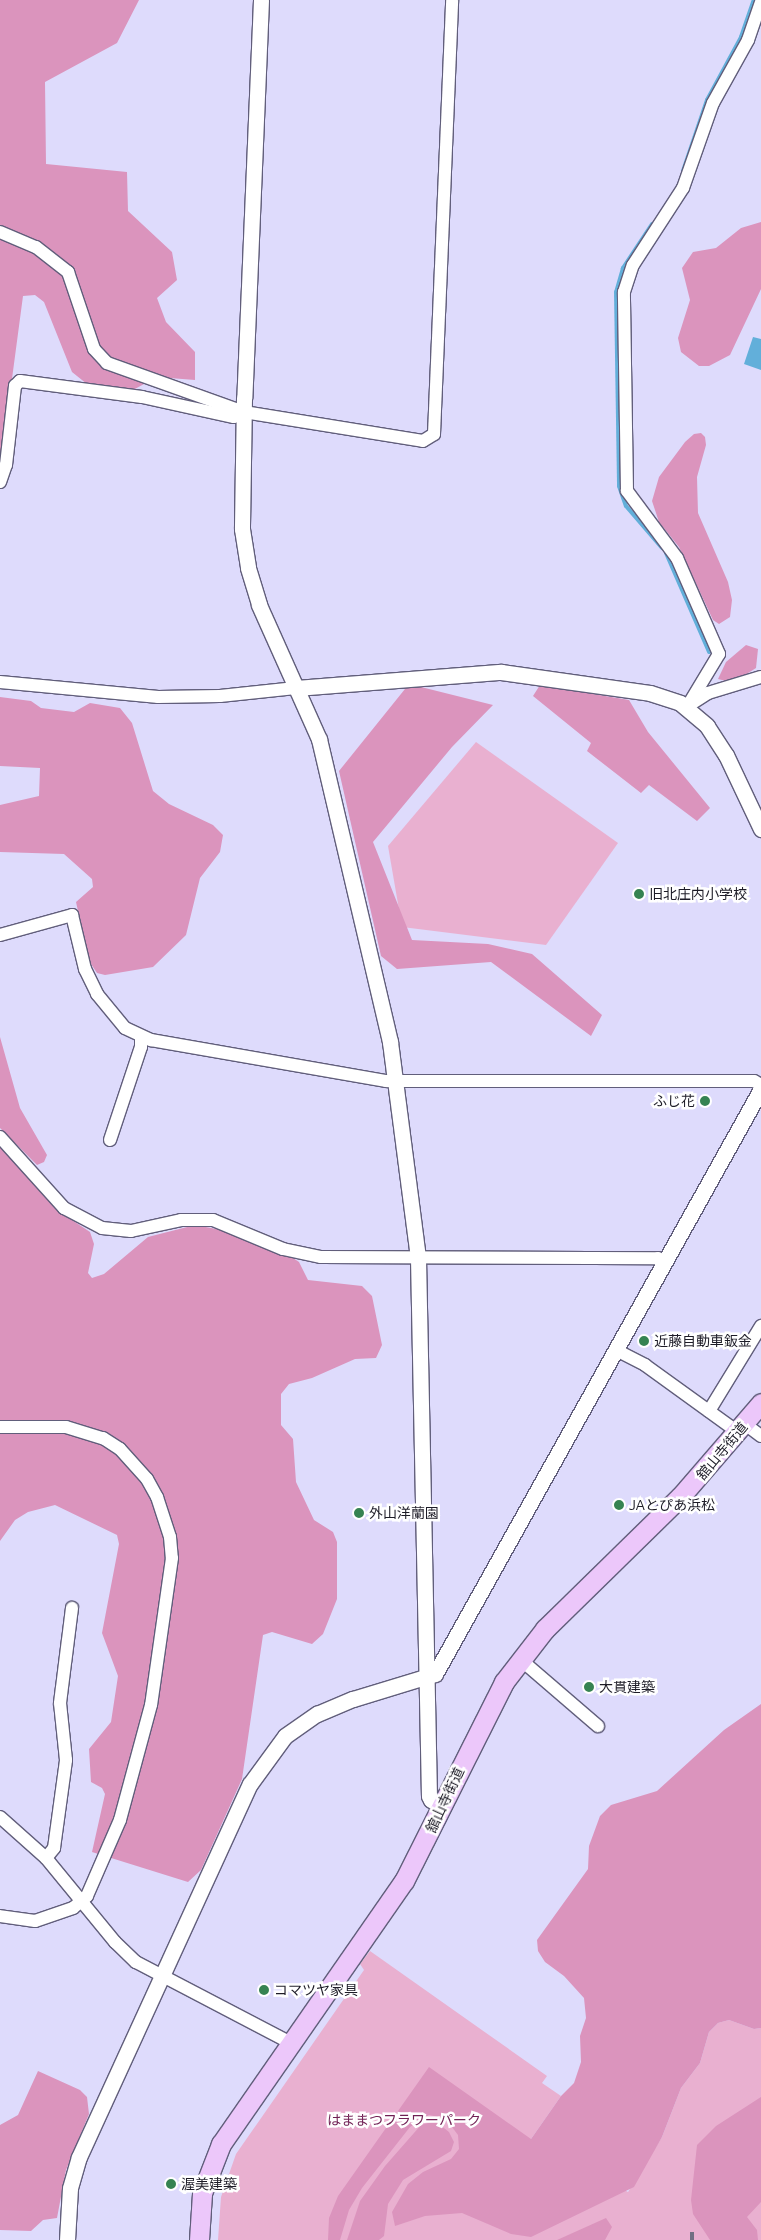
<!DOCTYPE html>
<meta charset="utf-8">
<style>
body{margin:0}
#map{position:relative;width:761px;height:2240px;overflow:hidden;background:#dedbfc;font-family:Ubuntu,"Noto Sans JP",sans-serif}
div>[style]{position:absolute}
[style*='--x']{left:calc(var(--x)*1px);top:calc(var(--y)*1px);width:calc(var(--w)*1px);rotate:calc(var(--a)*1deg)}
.green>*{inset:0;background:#e9b0d0}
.forest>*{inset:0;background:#db94bd}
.water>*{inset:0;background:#62afda}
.stream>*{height:4px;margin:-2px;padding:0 2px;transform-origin:2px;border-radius:2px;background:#62afda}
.roads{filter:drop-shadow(1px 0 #615e7b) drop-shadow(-1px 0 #615e7b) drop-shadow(0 1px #615e7b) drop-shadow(0 -1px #615e7b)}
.minor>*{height:12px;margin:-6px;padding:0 6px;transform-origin:6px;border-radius:6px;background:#fff}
.tertiary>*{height:15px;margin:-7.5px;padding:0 7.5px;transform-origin:7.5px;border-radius:7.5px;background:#fff}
.primary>*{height:19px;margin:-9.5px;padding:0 9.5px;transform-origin:9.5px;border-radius:9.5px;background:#ecc7fa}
.rail>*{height:4px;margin-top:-2px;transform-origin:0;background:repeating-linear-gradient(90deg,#716f83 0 8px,transparent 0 12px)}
.dots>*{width:14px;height:14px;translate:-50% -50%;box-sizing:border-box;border:2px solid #fff;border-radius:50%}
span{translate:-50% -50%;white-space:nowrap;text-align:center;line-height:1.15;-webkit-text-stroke:5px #fff;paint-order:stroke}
.poi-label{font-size:14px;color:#1d1c27}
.left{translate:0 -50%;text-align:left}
.right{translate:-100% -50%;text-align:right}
.street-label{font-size:14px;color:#1d1c27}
.park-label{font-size:14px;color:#701f54}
</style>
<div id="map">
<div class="green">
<i style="clip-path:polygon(476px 742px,618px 843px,546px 945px,402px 927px,388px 846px)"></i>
<i style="clip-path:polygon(370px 1951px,547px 2076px,542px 2083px,561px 2096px,531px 2139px,628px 2192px,662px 2137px,681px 2088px,700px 2063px,709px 2032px,718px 2023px,729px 2020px,754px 2029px,761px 2028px,761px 2240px,218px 2240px,221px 2197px,236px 2154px,364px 1970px,360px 1964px)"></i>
</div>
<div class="forest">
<i style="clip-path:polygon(0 0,139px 0,117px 43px,45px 82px,46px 164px,127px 172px,128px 211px,172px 252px,177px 280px,157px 298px,166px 322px,195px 352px,195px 380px,157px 377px,133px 390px,87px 384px,72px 372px,44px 302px,35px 295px,23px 296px,0 469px)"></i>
<i style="clip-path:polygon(761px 222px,761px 289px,730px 355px,709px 366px,699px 366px,681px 352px,678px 338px,690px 300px,682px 268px,693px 252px,716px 248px,741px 228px)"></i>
<i style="clip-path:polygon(701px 433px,705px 437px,706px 445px,697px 477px,698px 513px,728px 582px,732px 600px,730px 617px,719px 624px,713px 620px,679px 547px,659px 522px,652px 501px,659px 477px,685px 442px,694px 434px)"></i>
<i style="clip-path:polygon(746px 645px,758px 649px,756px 668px,745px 675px,726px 681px,718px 679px,726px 662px)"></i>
<i style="clip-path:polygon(409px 684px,493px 705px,452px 747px,373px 842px,412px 940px,488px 944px,532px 954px,602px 1015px,591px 1036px,491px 962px,397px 969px,381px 956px,339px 771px)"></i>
<i style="clip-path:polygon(540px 685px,629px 700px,648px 732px,710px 808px,697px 821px,649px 785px,641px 793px,587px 751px,591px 743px,533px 696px)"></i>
<i style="clip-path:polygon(0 697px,31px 701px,41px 708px,74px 712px,90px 703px,120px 708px,132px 723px,153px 791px,169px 804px,213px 825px,223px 835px,220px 852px,200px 878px,186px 935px,153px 967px,105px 975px,97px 973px,89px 961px,76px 902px,93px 887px,92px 879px,64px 854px,0 852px,0 805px,39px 796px,40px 768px,0 766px)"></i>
<i style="clip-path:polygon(0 1037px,20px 1108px,47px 1155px,44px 1162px,37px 1165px,0 1128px)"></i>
<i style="clip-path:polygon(0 1146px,60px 1212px,90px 1232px,94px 1244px,88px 1273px,92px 1278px,104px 1274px,148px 1237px,195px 1225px,227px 1231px,293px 1258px,299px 1262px,308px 1280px,362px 1286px,372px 1296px,382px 1345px,376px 1358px,355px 1359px,312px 1378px,289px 1384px,281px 1394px,281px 1425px,293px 1439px,296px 1482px,314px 1520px,333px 1532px,337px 1542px,337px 1599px,323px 1634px,312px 1644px,272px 1632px,263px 1635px,242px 1779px,201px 1870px,188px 1882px,92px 1852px,105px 1794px,102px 1788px,91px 1782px,89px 1749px,111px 1722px,118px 1676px,102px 1633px,119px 1544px,117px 1535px,55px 1505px,28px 1512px,15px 1520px,0 1541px)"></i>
<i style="clip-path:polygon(761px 1704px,761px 2028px,754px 2029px,729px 2020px,718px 2023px,709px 2032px,700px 2063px,681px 2088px,662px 2137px,634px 2187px,531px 2237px,511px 2234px,462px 2213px,425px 2216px,395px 2226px,392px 2212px,408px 2184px,423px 2172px,451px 2159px,459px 2149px,458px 2135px,449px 2123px,443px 2118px,429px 2115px,410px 2127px,362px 2188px,349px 2210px,340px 2240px,328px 2240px,329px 2218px,338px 2196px,429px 2067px,531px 2139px,561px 2096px,574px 2083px,581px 2062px,580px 2036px,586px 2018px,584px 1998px,564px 1976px,545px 1962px,538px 1951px,537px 1940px,588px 1869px,589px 1846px,600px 1816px,611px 1805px,657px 1791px,724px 1730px)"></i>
<i style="clip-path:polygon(38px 2071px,80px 2090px,87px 2097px,89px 2114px,66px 2170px,57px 2218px,43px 2220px,31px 2231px,0 2230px,0 2125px,18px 2115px)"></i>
<i style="clip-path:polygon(761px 2097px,761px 2202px,747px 2217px,757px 2230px,758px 2240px,710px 2240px,693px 2214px,691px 2200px,697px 2145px,716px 2126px)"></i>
<i style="clip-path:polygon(435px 2121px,449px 2132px,454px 2142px,451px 2151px,403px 2180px,388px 2204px,384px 2236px,379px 2240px,347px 2240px,360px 2201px,385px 2166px,421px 2125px)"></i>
<i style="clip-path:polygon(606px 2218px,612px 2227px,605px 2240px,557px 2240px)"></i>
</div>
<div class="water">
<i style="clip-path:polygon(753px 337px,761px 339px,761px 370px,744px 364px)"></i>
</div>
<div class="stream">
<i style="--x:683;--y:171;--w:75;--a:-71.3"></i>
<i style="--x:707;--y:100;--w:72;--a:-61.6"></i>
<i style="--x:741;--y:37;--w:39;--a:-71"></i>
<i style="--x:652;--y:224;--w:53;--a:123.4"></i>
<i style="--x:623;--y:268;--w:25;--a:106"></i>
<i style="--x:616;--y:292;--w:194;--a:89.1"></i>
<i style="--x:619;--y:486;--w:21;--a:71"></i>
<i style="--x:626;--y:506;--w:55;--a:49.4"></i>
<i style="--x:666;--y:553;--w:108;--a:66.5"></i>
</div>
<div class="roads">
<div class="minor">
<i style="--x:0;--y:232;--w:39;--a:23"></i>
<i style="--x:36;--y:247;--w:41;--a:38"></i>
<i style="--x:68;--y:272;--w:81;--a:71.3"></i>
<i style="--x:94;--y:349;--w:19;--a:47"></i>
<i style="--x:107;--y:363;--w:145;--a:19.7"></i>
<i style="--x:244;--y:412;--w:181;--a:9.2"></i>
<i style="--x:423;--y:441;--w:13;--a:-32"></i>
<i style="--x:434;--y:434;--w:434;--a:-87.6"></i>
<i style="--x:0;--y:482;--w:18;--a:-71"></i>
<i style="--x:6;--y:465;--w:80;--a:-83.5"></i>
<i style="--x:15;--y:386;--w:7;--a:-45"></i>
<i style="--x:20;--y:381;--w:123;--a:7.5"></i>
<i style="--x:142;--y:397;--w:94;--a:12.3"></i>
<i style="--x:234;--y:417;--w:11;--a:-27"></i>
<i style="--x:0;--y:682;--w:159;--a:5.4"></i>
<i style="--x:158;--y:697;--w:62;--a:-0.9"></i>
<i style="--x:220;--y:696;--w:76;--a:-6"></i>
<i style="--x:691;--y:704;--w:20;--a:-33"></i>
<i style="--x:708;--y:693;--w:55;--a:-16.8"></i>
<i style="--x:687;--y:707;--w:62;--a:-58.9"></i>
<i style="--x:719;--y:654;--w:105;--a:-113.6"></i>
<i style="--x:677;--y:558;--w:84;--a:-126.7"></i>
<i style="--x:627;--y:491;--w:199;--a:-90.9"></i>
<i style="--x:624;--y:292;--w:28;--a:-72"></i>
<i style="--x:633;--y:265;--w:92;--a:-57"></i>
<i style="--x:683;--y:188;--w:90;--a:-70.6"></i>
<i style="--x:713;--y:103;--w:72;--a:-60.9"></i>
<i style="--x:748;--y:40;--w:40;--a:-71.1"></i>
<i style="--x:0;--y:935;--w:75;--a:-15.5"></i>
<i style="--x:72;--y:915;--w:56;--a:76.5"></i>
<i style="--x:85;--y:969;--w:28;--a:64"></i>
<i style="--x:97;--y:994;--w:44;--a:50.5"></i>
<i style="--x:125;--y:1028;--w:29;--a:25"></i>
<i style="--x:151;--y:1040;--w:239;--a:9.9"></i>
<i style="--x:386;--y:1081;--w:368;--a:0"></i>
<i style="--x:754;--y:1081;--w:8;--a:30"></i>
<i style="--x:0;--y:1137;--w:96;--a:48"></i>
<i style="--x:64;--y:1208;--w:43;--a:27.8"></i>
<i style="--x:102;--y:1228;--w:29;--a:6"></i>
<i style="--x:131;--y:1231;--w:51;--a:-12.4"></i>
<i style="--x:181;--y:1220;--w:32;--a:0"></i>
<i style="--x:213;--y:1220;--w:76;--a:22.5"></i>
<i style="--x:283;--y:1249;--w:39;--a:12"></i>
<i style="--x:321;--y:1257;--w:337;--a:0.2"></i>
<i style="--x:658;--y:1258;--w:8;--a:30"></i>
<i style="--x:110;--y:1140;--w:98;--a:-71.6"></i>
<i style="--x:141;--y:1047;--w:11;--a:-90"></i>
<i style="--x:616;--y:1350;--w:33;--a:27"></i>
<i style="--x:645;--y:1365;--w:115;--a:35.8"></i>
<i style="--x:709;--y:1411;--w:100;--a:-58.5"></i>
<i style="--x:745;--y:1424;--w:20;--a:37"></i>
<i style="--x:0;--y:1427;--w:66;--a:0"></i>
<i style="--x:66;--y:1427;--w:39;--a:17"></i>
<i style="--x:103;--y:1438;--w:20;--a:33"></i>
<i style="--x:120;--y:1449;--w:40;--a:48"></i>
<i style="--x:147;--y:1479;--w:21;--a:61"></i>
<i style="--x:157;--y:1497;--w:42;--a:72"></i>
<i style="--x:170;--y:1537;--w:21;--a:85"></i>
<i style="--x:172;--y:1558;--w:148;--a:98.1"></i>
<i style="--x:151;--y:1705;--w:119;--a:105.1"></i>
<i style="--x:120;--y:1820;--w:83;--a:113.5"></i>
<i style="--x:87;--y:1896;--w:18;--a:139"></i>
<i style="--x:73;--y:1908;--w:40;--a:161.1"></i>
<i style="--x:35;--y:1921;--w:35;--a:-172"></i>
<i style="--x:520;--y:1659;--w:103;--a:40.7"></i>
<i style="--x:0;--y:1817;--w:62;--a:41.7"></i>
<i style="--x:46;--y:1858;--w:109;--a:50.6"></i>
<i style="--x:115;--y:1942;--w:29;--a:44"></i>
<i style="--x:136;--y:1962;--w:175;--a:27.6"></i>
<i style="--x:46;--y:1858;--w:13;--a:-51"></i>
<i style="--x:54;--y:1848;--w:89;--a:-82.2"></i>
<i style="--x:66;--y:1760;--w:57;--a:-96"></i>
<i style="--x:60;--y:1703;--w:96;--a:-82.8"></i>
</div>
<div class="tertiary">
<i style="--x:261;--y:0;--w:398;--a:92.4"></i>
<i style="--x:244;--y:398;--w:131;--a:90.9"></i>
<i style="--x:242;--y:529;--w:39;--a:81"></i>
<i style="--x:248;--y:568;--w:39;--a:73"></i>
<i style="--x:259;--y:605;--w:147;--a:65.9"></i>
<i style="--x:319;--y:739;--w:311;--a:76.8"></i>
<i style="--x:390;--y:1042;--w:218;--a:82.6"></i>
<i style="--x:418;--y:1258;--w:538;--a:88.83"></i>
<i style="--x:429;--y:1796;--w:4;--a:63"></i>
<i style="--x:431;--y:1800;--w:13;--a:29"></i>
<i style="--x:296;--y:688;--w:206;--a:-4.5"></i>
<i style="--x:501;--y:672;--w:150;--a:8"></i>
<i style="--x:650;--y:693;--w:32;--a:18"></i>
<i style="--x:680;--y:703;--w:35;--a:40"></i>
<i style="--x:707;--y:726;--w:35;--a:57"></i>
<i style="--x:726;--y:755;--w:82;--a:64.7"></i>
<i style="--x:67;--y:2240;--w:52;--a:-86.7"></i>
<i style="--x:70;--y:2188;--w:32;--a:-74"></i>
<i style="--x:79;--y:2157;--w:410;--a:-65.4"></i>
<i style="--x:250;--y:1784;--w:59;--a:-53.9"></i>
<i style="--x:285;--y:1736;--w:39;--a:-35"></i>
<i style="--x:317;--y:1714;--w:39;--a:-23"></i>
<i style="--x:353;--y:1699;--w:86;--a:-17"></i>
<i style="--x:435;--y:1674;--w:670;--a:-60.87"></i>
</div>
<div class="primary">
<i style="--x:199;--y:2240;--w:47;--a:-86.3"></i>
<i style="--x:202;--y:2193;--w:53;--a:-68.8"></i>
<i style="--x:221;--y:2144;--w:320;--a:-55.2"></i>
<i style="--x:404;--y:1881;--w:223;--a:-63.3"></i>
<i style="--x:504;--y:1682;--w:67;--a:-52.3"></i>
<i style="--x:545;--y:1629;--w:189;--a:-44.4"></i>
<i style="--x:680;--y:1497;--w:124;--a:-49.2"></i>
</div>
</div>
<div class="rail">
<i style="--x:692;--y:2240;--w:10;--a:-90"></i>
</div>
<div class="dots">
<i style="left:639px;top:894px;background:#368352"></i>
<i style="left:705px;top:1101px;background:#368352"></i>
<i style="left:644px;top:1341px;background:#368352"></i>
<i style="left:619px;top:1505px;background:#368352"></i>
<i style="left:359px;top:1513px;background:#368352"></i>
<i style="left:589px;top:1687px;background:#368352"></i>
<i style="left:264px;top:1990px;background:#368352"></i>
<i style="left:171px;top:2184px;background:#368352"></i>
</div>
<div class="poi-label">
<span class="left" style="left:649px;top:894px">旧北庄内小学校</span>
<span class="right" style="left:695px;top:1101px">ふじ花</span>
<span class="left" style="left:654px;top:1341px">近藤自動車鈑金</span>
<span class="left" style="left:629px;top:1505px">JAとぴあ浜松</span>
<span class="left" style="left:369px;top:1513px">外山洋蘭園</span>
<span class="left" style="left:599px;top:1687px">大貫建築</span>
<span class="left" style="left:274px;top:1990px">コマツヤ家具</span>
<span class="left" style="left:181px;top:2184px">渥美建築</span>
</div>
<div class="street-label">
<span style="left:722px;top:1451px;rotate:-50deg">舘山寺街道</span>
<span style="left:445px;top:1800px;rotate:-65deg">舘山寺街道</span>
</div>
<div class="park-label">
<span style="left:404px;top:2120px">はままつフラワーパーク</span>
</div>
</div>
